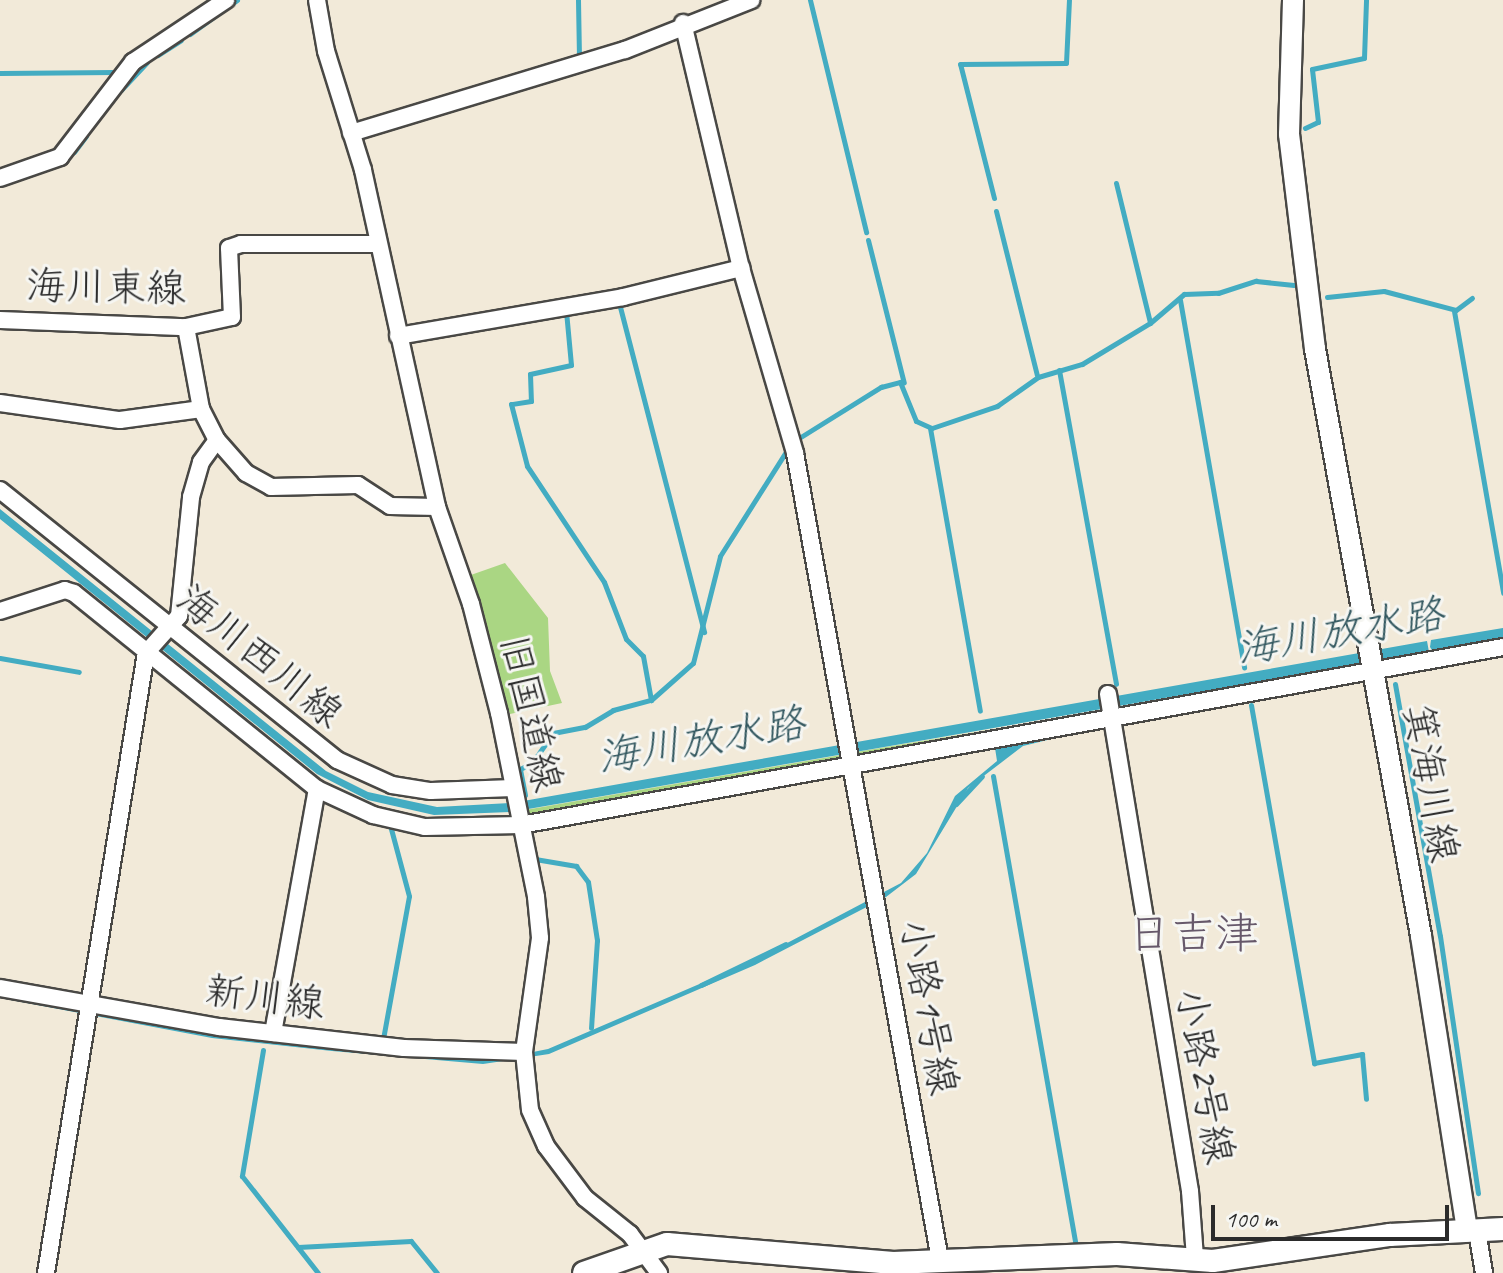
<!DOCTYPE html>
<meta charset="utf-8">
<style>
body{margin:0}
#map{position:relative;width:1503px;height:1273px;overflow:hidden;background:#f2ead9;font-family:Caveat,"Klee One",sans-serif}
div>[style]{position:absolute}
[style*='--x']{left:calc(var(--x)*1px);top:calc(var(--y)*1px);width:calc(var(--w)*1px);rotate:calc(var(--a)*1deg)}
.green>*{inset:0;background:#aad683}
.water>*{inset:0;background:#43acc2}
.stream>*{height:5px;margin:-2.5px;padding:0 2.5px;transform-origin:2.5px;border-radius:2.5px;background:#43acc2}
.roads{filter:drop-shadow(2px 0 #494845) drop-shadow(-2px 0 #494845) drop-shadow(0 2px #494845) drop-shadow(0 -2px #494845)}
.minor>*{height:16px;margin:-8px;padding:0 8px;transform-origin:8px;border-radius:8px;background:#fff}
.tertiary>*{height:20px;margin:-10px;padding:0 10px;transform-origin:10px;border-radius:10px;background:#fff}
.secondary>*{height:22px;margin:-11px;padding:0 11px;transform-origin:11px;border-radius:11px;background:#fff}
span{translate:-50% -50%;white-space:nowrap;text-align:center;line-height:1.15;-webkit-text-stroke:6px #f6f6f2;paint-order:stroke}
.street-label{font-size:40px;color:#2b2b2b}
.water-label{font-size:42px;color:#335860;font-style:italic}
.quarter-label{font-size:44px;color:#66586a}
.scale{position:absolute;left:1211px;top:1205px;width:238px;height:36px;box-sizing:border-box;border:4px solid #2b2b2b;border-top:0;padding-left:10px;font-size:24px;line-height:28px;white-space:nowrap;color:#2b2b2b;-webkit-text-stroke:6px #f6f6f2;paint-order:stroke}
</style>
<div id="map">
<div class="green">
<i style="clip-path:polygon(505px 563px,548px 618px,550px 671px,562px 703px,510px 714px,468px 576px)"></i>
<i style="clip-path:polygon(1096px 712px,1023px 731px,852px 759px,851px 753px)"></i>
<i style="clip-path:polygon(841px 755px,842px 762px,525px 814px,525px 810px)"></i>
</div>
<div class="water">
<i style="clip-path:polygon(0 509px,326px 771px,368px 792px,437px 807px,512px 803px,1427px 641px,1429px 652px,511px 812px,434px 815px,368px 800px,317px 774px,0 519px)"></i>
<i style="clip-path:polygon(1503px 628px,1503px 640px,1433px 652px,1430px 647px,1431px 640px)"></i>
<i style="clip-path:polygon(1437px 663px,1435px 668px,1088px 730px,1023px 746px,968px 788px,916px 874px,886px 897px,755px 965px,549px 1054px,483px 1064px,332px 1051px,212px 1038px,0 998px,0 993px,214px 1033px,449px 1057px,508px 1057px,548px 1049px,753px 961px,901px 883px,927px 853px,955px 796px,997px 761px,995px 748px,1100px 723px)"></i>
</div>
<div class="stream">
<i style="--x:578;--y:0;--w:57;--a:89"></i>
<i style="--x:810;--y:0;--w:239;--a:76.4"></i>
<i style="--x:190;--y:34;--w:58;--a:-35.9"></i>
<i style="--x:158;--y:55;--w:27;--a:-33"></i>
<i style="--x:0;--y:73;--w:115;--a:-0.5"></i>
<i style="--x:121;--y:90;--w:38;--a:-47"></i>
<i style="--x:1305;--y:128;--w:14;--a:-25"></i>
<i style="--x:1318;--y:122;--w:53;--a:-96.5"></i>
<i style="--x:1312;--y:69;--w:53;--a:-11.9"></i>
<i style="--x:1364;--y:58;--w:58;--a:-88"></i>
<i style="--x:74;--y:152;--w:20;--a:-53"></i>
<i style="--x:1116;--y:183;--w:144;--a:76.3"></i>
<i style="--x:994;--y:198;--w:138;--a:-104.2"></i>
<i style="--x:960;--y:64;--w:106;--a:-0.5"></i>
<i style="--x:1066;--y:63;--w:63;--a:-87.3"></i>
<i style="--x:996;--y:211;--w:169;--a:76"></i>
<i style="--x:868;--y:240;--w:147;--a:75.9"></i>
<i style="--x:1327;--y:297;--w:57;--a:-6"></i>
<i style="--x:1384;--y:291;--w:74;--a:14.8"></i>
<i style="--x:1456;--y:310;--w:20;--a:-37"></i>
<i style="--x:1180;--y:300;--w:373;--a:80.1"></i>
<i style="--x:619;--y:303;--w:340;--a:75.5"></i>
<i style="--x:566;--y:311;--w:54;--a:84.7"></i>
<i style="--x:571;--y:365;--w:42;--a:167.6"></i>
<i style="--x:530;--y:374;--w:27;--a:88"></i>
<i style="--x:531;--y:401;--w:20;--a:171"></i>
<i style="--x:511;--y:404;--w:64;--a:75.5"></i>
<i style="--x:527;--y:466;--w:139;--a:56.4"></i>
<i style="--x:604;--y:582;--w:61;--a:68.9"></i>
<i style="--x:626;--y:639;--w:24;--a:45"></i>
<i style="--x:643;--y:656;--w:45;--a:79.7"></i>
<i style="--x:1454;--y:311;--w:286;--a:80.1"></i>
<i style="--x:1059;--y:370;--w:319;--a:79.7"></i>
<i style="--x:930;--y:428;--w:287;--a:80"></i>
<i style="--x:799;--y:438;--w:97;--a:-31.9"></i>
<i style="--x:881;--y:387;--w:20;--a:-15"></i>
<i style="--x:900;--y:382;--w:42;--a:67.7"></i>
<i style="--x:916;--y:421;--w:17;--a:24"></i>
<i style="--x:932;--y:428;--w:69;--a:-18.7"></i>
<i style="--x:997;--y:406;--w:50;--a:-35.3"></i>
<i style="--x:1038;--y:377;--w:46;--a:-16.5"></i>
<i style="--x:1082;--y:364;--w:79;--a:-31.1"></i>
<i style="--x:1150;--y:323;--w:45;--a:-40.5"></i>
<i style="--x:1184;--y:294;--w:34;--a:-2"></i>
<i style="--x:1218;--y:293;--w:40;--a:-18"></i>
<i style="--x:1256;--y:281;--w:38;--a:6"></i>
<i style="--x:0;--y:658;--w:80;--a:10"></i>
<i style="--x:1395;--y:684;--w:256;--a:79.9"></i>
<i style="--x:1440;--y:936;--w:260;--a:81.6"></i>
<i style="--x:1251;--y:705;--w:364;--a:80"></i>
<i style="--x:1314;--y:1063;--w:49;--a:-10.6"></i>
<i style="--x:1362;--y:1054;--w:45;--a:84.9"></i>
<i style="--x:993;--y:776;--w:476;--a:80"></i>
<i style="--x:525;--y:795;--w:26;--a:-101"></i>
<i style="--x:520;--y:769;--w:13;--a:-27"></i>
<i style="--x:532;--y:763;--w:37;--a:-55"></i>
<i style="--x:553;--y:733;--w:33;--a:-11"></i>
<i style="--x:585;--y:727;--w:33;--a:-31"></i>
<i style="--x:613;--y:710;--w:39;--a:-15"></i>
<i style="--x:651;--y:700;--w:56;--a:-41.4"></i>
<i style="--x:693;--y:663;--w:110;--a:-75.8"></i>
<i style="--x:720;--y:556;--w:122;--a:-57.7"></i>
<i style="--x:956;--y:804;--w:38;--a:-47"></i>
<i style="--x:535;--y:859;--w:42;--a:9.7"></i>
<i style="--x:576;--y:866;--w:20;--a:53"></i>
<i style="--x:588;--y:882;--w:59;--a:81.2"></i>
<i style="--x:597;--y:940;--w:88;--a:93.9"></i>
<i style="--x:701;--y:985;--w:94;--a:-25.8"></i>
<i style="--x:383;--y:1039;--w:145;--a:-79.7"></i>
<i style="--x:409;--y:896;--w:73;--a:-105"></i>
<i style="--x:263;--y:1050;--w:128;--a:99.5"></i>
<i style="--x:242;--y:1176;--w:123;--a:51.9"></i>
<i style="--x:298;--y:1247;--w:113;--a:-3"></i>
<i style="--x:411;--y:1241;--w:41;--a:50.9"></i>
</div>
<div class="roads">
<div class="minor">
<i style="--x:317;--y:0;--w:52;--a:80"></i>
<i style="--x:326;--y:51;--w:125;--a:72.7"></i>
<i style="--x:363;--y:170;--w:345;--a:77.6"></i>
<i style="--x:437;--y:507;--w:103;--a:70.7"></i>
<i style="--x:471;--y:604;--w:113;--a:75.6"></i>
<i style="--x:499;--y:713;--w:188;--a:78.6"></i>
<i style="--x:536;--y:897;--w:41;--a:84.4"></i>
<i style="--x:540;--y:938;--w:115;--a:98"></i>
<i style="--x:524;--y:1052;--w:58;--a:84.1"></i>
<i style="--x:530;--y:1110;--w:39;--a:66"></i>
<i style="--x:546;--y:1146;--w:65;--a:53.1"></i>
<i style="--x:585;--y:1198;--w:58;--a:38.7"></i>
<i style="--x:630;--y:1234;--w:49;--a:53.4"></i>
<i style="--x:683;--y:23;--w:252;--a:76.7"></i>
<i style="--x:741;--y:268;--w:193;--a:73.7"></i>
<i style="--x:795;--y:453;--w:820;--a:79.81"></i>
<i style="--x:351;--y:133;--w:286;--a:-16.9"></i>
<i style="--x:625;--y:50;--w:136;--a:-21.6"></i>
<i style="--x:0;--y:178;--w:64;--a:-19.3"></i>
<i style="--x:60;--y:157;--w:120;--a:-52.5"></i>
<i style="--x:133;--y:62;--w:112;--a:-33.7"></i>
<i style="--x:0;--y:320;--w:186;--a:2.2"></i>
<i style="--x:186;--y:327;--w:47;--a:-12.3"></i>
<i style="--x:232;--y:317;--w:69;--a:-92.5"></i>
<i style="--x:229;--y:248;--w:13;--a:-18"></i>
<i style="--x:241;--y:244;--w:135;--a:0"></i>
<i style="--x:186;--y:327;--w:83;--a:79.6"></i>
<i style="--x:201;--y:409;--w:35;--a:63"></i>
<i style="--x:217;--y:440;--w:44;--a:48.7"></i>
<i style="--x:246;--y:473;--w:29;--a:29"></i>
<i style="--x:271;--y:487;--w:87;--a:-1.3"></i>
<i style="--x:358;--y:485;--w:38;--a:33"></i>
<i style="--x:390;--y:506;--w:47;--a:1.2"></i>
<i style="--x:398;--y:336;--w:228;--a:-9.8"></i>
<i style="--x:623;--y:297;--w:122;--a:-13.8"></i>
<i style="--x:0;--y:403;--w:121;--a:8.1"></i>
<i style="--x:120;--y:420;--w:82;--a:-7.7"></i>
<i style="--x:0;--y:490;--w:432;--a:38.7"></i>
<i style="--x:337;--y:760;--w:60;--a:24.4"></i>
<i style="--x:392;--y:785;--w:39;--a:9"></i>
<i style="--x:431;--y:791;--w:82;--a:-2.1"></i>
<i style="--x:0;--y:611;--w:68;--a:-17.9"></i>
<i style="--x:65;--y:590;--w:9;--a:18"></i>
<i style="--x:74;--y:593;--w:312;--a:38.9"></i>
<i style="--x:317;--y:789;--w:62;--a:24.9"></i>
<i style="--x:373;--y:815;--w:53;--a:13"></i>
<i style="--x:425;--y:827;--w:96;--a:-1.2"></i>
<i style="--x:521;--y:825;--w:998;--a:-10.27"></i>
<i style="--x:1108;--y:694;--w:504;--a:80.63"></i>
<i style="--x:1190;--y:1191;--w:66;--a:85.7"></i>
<i style="--x:0;--y:988;--w:222;--a:10.1"></i>
<i style="--x:219;--y:1027;--w:186;--a:6.5"></i>
<i style="--x:404;--y:1048;--w:120;--a:1.9"></i>
<i style="--x:273;--y:1033;--w:248;--a:-79.8"></i>
<i style="--x:1477;--y:1231;--w:43;--a:80.5"></i>
<i style="--x:46;--y:1273;--w:628;--a:-80.84"></i>
<i style="--x:146;--y:653;--w:50;--a:-48.3"></i>
<i style="--x:179;--y:616;--w:120;--a:-84.2"></i>
<i style="--x:191;--y:497;--w:36;--a:-74"></i>
<i style="--x:201;--y:462;--w:27;--a:-54"></i>
</div>
<div class="tertiary">
<i style="--x:1293;--y:0;--w:134;--a:91.7"></i>
<i style="--x:1289;--y:134;--w:217;--a:83.1"></i>
<i style="--x:1315;--y:349;--w:596;--a:79.76"></i>
<i style="--x:1421;--y:936;--w:299;--a:81.1"></i>
</div>
<div class="secondary">
<i style="--x:584;--y:1273;--w:88;--a:-19.3"></i>
<i style="--x:667;--y:1244;--w:227;--a:4.8"></i>
<i style="--x:893;--y:1263;--w:224;--a:-2.3"></i>
<i style="--x:1117;--y:1254;--w:96;--a:4.2"></i>
<i style="--x:1213;--y:1261;--w:179;--a:-8.4"></i>
<i style="--x:1390;--y:1235;--w:113;--a:-3"></i>
</div>
</div>
<div class="street-label">
<span style="left:106px;top:287px;rotate:1deg">海川東線</span>
<span style="left:260px;top:656px;rotate:39deg">海川西川線</span>
<span style="left:531px;top:713px;rotate:77deg">旧国道線</span>
<span style="left:1431px;top:783px;rotate:80deg">箕海川線</span>
<span style="left:265px;top:997px;rotate:7deg">新川線</span>
<span style="left:929px;top:1007px;rotate:80deg">小路1号線</span>
<span style="left:1205px;top:1076px;rotate:80deg">小路2号線</span>
</div>
<div class="water-label">
<span style="left:1340px;top:632px;rotate:-10deg">海川放水路</span>
<span style="left:701px;top:741px;rotate:-10deg">海川放水路</span>
</div>
<div class="quarter-label">
<span style="left:1193px;top:934px">日吉津</span>
</div>
<div class="scale">100 m</div>
</div>
